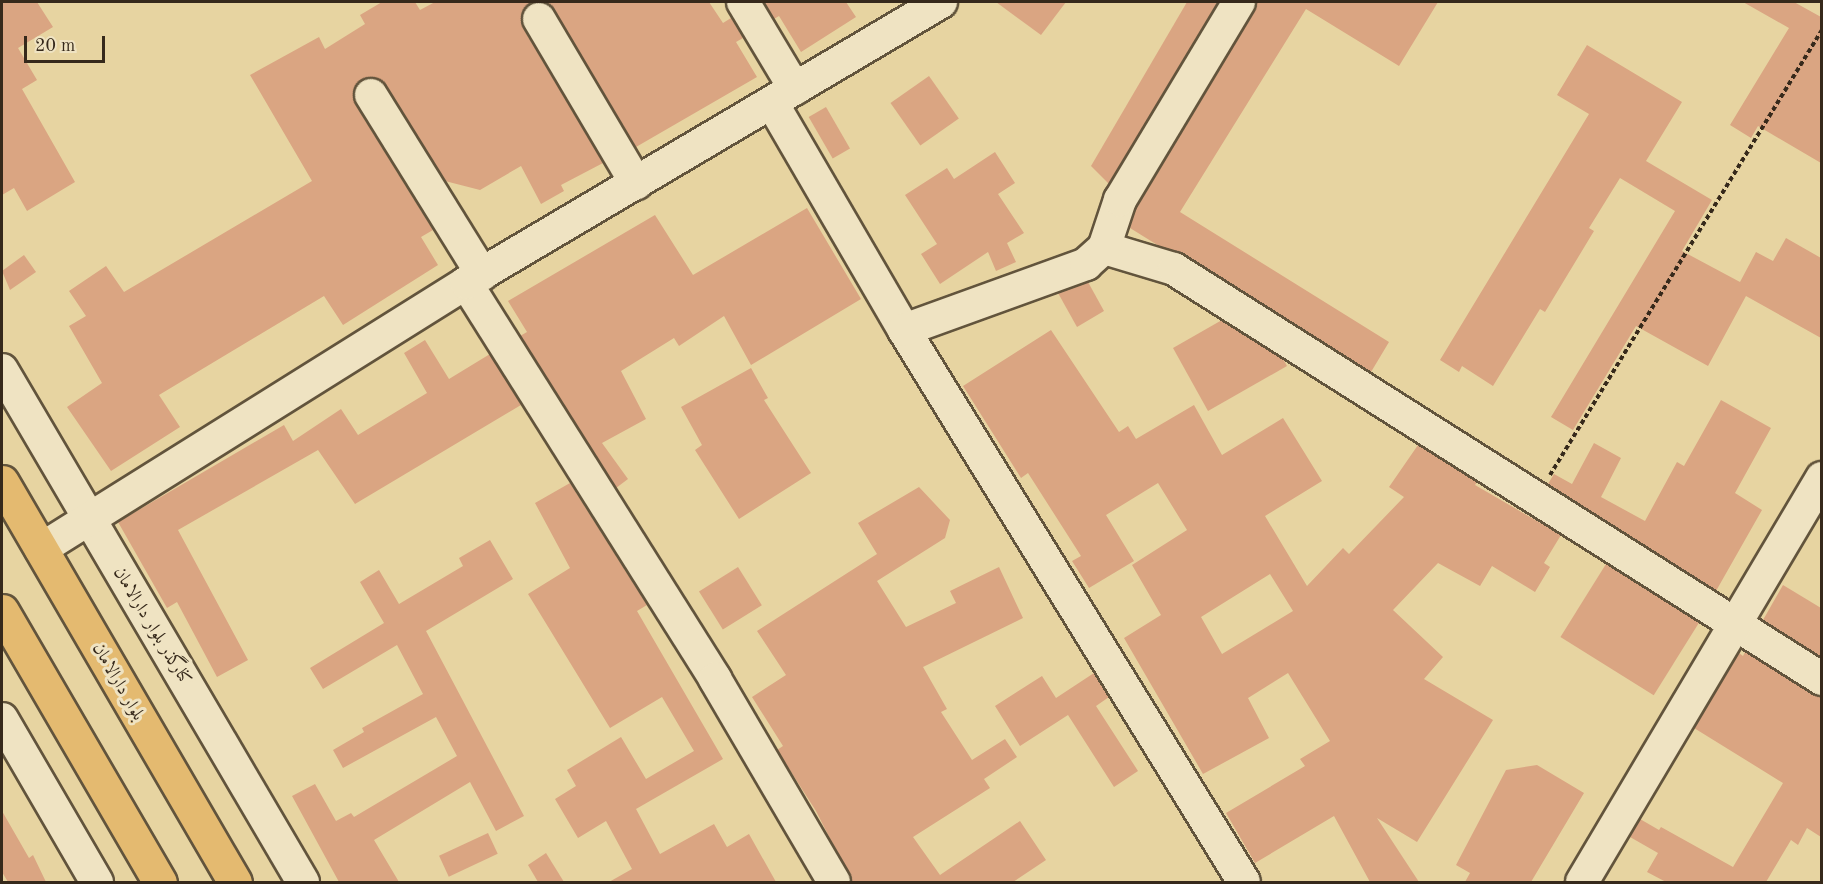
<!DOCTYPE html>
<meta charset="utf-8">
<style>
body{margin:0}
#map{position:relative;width:1823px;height:884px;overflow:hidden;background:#e7d4a1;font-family:"Old Standard TT",Amiri,serif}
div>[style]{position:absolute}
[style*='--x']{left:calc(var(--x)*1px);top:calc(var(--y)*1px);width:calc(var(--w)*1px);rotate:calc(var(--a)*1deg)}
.building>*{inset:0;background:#daa582;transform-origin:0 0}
.path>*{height:4px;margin-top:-2px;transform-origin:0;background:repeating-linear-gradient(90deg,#36291b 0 4.5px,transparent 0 7.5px)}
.roads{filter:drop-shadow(2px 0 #62543c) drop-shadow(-2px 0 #62543c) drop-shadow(0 2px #62543c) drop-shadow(0 -2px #62543c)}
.minor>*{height:32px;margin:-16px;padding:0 16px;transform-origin:16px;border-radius:16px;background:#efe3c2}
.major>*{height:33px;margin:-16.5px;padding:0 16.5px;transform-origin:16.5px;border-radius:16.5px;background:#e4ba70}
span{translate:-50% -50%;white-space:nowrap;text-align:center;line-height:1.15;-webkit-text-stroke:6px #efe3c2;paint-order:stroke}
.street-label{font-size:18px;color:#36291b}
.frame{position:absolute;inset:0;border:3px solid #36291b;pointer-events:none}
.scale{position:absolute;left:24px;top:36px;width:81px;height:27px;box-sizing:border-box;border:3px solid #36291b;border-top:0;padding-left:8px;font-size:18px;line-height:21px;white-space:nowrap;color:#36291b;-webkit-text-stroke:4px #efe3c2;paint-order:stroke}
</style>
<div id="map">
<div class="building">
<i style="clip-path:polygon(2px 2px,37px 2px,53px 27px,18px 48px,37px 80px,22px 89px,75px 182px,27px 211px,14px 188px,2px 195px)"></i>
<i style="clip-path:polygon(382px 2px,415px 2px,420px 10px,435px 2px,537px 2px,523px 11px,523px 28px,603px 163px,561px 185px,564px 191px,541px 204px,521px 166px,480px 190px,445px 181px,386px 85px,371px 77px,361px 80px,355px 87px,355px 104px,433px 230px,421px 237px,438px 265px,343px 325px,324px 296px,159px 395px,180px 427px,111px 471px,67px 407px,102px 383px,69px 326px,86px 316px,69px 291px,106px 266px,124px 292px,312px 181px,250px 75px,319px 37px,325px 49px,365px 24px,360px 15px)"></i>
<i style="clip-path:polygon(541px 2px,709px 2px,723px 23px,731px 18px,743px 38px,736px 42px,757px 77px,636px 147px,554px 10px)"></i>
<i style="clip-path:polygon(764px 2px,846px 2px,856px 17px,801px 52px,779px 16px,774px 19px)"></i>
<i style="clip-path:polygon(996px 2px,1066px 2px,1041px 35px)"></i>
<i style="clip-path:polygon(1187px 2px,1218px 2px,1109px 184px,1091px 166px)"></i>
<i style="clip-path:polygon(1257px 2px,1438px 2px,1399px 66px,1306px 9px,1180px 212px,1389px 342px,1371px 372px,1184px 254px,1159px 246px,1130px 228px,1136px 208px)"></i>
<i style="clip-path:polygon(1743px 2px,1794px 2px,1821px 17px,1821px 163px,1758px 126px,1751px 138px,1730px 125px,1789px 28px)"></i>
<i style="clip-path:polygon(1587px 45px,1682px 102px,1646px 161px,1712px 200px,1682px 251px,1740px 282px,1756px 252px,1773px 261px,1786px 238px,1821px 258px,1821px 338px,1746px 296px,1708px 366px,1636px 326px,1573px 430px,1551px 417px,1675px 211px,1620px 178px,1589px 228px,1594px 231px,1545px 312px,1540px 309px,1493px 386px,1462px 366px,1459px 372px,1440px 360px,1589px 114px,1557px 95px)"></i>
<i style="left:929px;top:76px;width:52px;height:47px;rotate:55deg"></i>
<i style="left:826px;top:107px;width:48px;height:20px;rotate:60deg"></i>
<i style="clip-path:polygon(995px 152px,1015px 183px,998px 194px,1024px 233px,1007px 243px,1016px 262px,996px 271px,988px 252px,940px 284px,921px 254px,937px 244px,905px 195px,947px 168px,954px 179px)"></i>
<i style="clip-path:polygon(807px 208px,861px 299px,751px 365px,724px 316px,679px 346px,674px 338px,621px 371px,646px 419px,602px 443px,628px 479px,616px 488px,520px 336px,527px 332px,508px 301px,655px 215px,693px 275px)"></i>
<i style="clip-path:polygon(24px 255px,36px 272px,10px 290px,2px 271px)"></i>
<i style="clip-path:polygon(1088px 282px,1104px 311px,1077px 327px,1058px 293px)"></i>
<i style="clip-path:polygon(1222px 320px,1283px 359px,1287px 366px,1208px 411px,1173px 348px)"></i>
<i style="clip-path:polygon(evenodd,1051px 330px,1119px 432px,1128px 426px,1136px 439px,1194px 405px,1222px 455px,1283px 418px,1322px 481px,1265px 516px,1307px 586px,1343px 548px,1349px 554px,1404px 497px,1389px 487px,1418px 445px,1477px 482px,1475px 485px,1561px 535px,1544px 563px,1550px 567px,1535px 592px,1492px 566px,1480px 586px,1438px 563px,1393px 610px,1443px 657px,1424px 679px,1493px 720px,1417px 842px,1377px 818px,1419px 882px,1370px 882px,1334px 816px,1255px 863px,1226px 813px,1305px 766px,1300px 759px,1330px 741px,1288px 673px,1248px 698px,1269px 738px,1203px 774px,1124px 638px,1161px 615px,1132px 565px,1187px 530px,1158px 483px,1106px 515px,1134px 561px,1089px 588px,1072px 561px,1081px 556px,1028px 473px,1021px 478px,963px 386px,1051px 330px,1270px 574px,1293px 611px,1222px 654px,1201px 617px,1270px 574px)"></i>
<i style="clip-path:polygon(425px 340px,449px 379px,490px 354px,521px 405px,355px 504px,318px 450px,178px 530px,248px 660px,217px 677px,177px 602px,167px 608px,118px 522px,284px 425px,293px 441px,341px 409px,358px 435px,427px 393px,404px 353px)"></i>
<i style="clip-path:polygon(751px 368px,768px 398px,764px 400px,811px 473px,739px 519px,695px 450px,702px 445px,681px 407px)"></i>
<i style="clip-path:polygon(1721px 400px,1771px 428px,1735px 493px,1762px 510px,1716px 591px,1548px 484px,1554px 474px,1572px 484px,1594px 443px,1621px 458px,1601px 497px,1645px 521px,1677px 462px,1684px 466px)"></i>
<i style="clip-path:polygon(570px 483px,647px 605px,637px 611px,723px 759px,636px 809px,660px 854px,714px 824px,727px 847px,749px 834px,776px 882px,609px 882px,632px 869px,606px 821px,578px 838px,555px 799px,576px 786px,567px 770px,621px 737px,646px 779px,694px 751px,662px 697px,610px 728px,528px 594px,570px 568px,535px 503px)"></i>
<i style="clip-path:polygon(919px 487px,950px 520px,945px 538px,877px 581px,906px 627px,956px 603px,950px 591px,999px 567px,1023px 618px,923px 667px,947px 709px,941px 712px,972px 760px,1005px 739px,1017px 757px,984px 779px,990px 788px,913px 837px,940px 875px,1020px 821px,1046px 860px,1013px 882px,852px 882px,816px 811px,777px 750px,783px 746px,752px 697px,786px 675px,757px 631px,877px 554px,858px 523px)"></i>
<i style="clip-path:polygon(490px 540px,513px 579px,426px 631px,524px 816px,496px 831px,470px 782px,374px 840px,399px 882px,339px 882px,292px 796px,315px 784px,336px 821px,351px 813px,354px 817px,457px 756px,436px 717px,343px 768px,333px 750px,364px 732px,362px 728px,423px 694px,397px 645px,323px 689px,310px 668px,384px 623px,360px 582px,379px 570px,399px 604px,463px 566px,459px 558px)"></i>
<i style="left:1606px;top:564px;width:110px;height:86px;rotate:32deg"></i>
<i style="left:738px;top:567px;width:45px;height:46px;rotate:58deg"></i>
<i style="clip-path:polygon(1783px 585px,1821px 608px,1821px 657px,1763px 620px)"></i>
<i style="clip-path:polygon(1745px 652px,1821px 697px,1821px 837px,1807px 828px,1798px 845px,1791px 840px,1766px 882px,1666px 882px,1647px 872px,1658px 853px,1630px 837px,1640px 819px,1659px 830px,1661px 827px,1733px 867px,1783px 783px,1694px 728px,1739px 653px,1743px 656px)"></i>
<i style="clip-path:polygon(1094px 673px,1109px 697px,1096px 706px,1138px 771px,1114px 787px,1068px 715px,1020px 746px,995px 706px,1042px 676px,1056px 698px)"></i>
<i style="clip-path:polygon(1537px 765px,1584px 793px,1531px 882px,1465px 882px,1470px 873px,1456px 865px,1506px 770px)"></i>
<i style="clip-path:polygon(2px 811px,29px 858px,33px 855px,46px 882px,8px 882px,2px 872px)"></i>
<i style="left:488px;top:833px;width:23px;height:54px;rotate:65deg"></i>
<i style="clip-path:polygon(546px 853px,564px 882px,538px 882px,528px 865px)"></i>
</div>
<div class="path">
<i style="--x:1550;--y:475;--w:522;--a:-58.57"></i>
</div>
<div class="roads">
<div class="minor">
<i style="--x:743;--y:2;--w:101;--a:59.1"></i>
<i style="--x:539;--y:19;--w:191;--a:59.4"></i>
<i style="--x:371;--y:95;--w:211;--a:58.2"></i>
<i style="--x:772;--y:103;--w:263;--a:59.8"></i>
<i style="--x:904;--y:330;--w:648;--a:58.37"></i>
<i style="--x:1104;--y:248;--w:73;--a:16.7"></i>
<i style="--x:1174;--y:269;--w:767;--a:32.32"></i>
<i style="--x:466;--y:283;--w:468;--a:57.8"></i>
<i style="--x:715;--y:679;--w:235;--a:59.6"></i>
<i style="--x:904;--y:330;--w:194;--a:-19.9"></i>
<i style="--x:1086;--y:264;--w:24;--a:-42"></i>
<i style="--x:1104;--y:248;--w:51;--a:-71.6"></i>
<i style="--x:1120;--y:200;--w:231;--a:-59"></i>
<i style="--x:2;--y:370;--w:594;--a:59.55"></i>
<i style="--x:41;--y:549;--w:501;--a:-32.04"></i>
<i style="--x:466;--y:283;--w:552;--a:-30.61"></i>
<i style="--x:2;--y:719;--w:189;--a:59.8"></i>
<i style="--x:1582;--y:882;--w:470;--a:-59.3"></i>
</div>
<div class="major">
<i style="--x:2;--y:482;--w:463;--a:59.8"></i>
<i style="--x:2;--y:611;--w:314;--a:59.8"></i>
</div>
</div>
<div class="street-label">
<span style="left:152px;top:626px;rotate:59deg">کنارگذر بلوار دارالامان</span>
<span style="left:118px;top:682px;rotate:60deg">بلوار دارالامان</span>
</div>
<div class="frame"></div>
<div class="scale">20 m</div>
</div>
